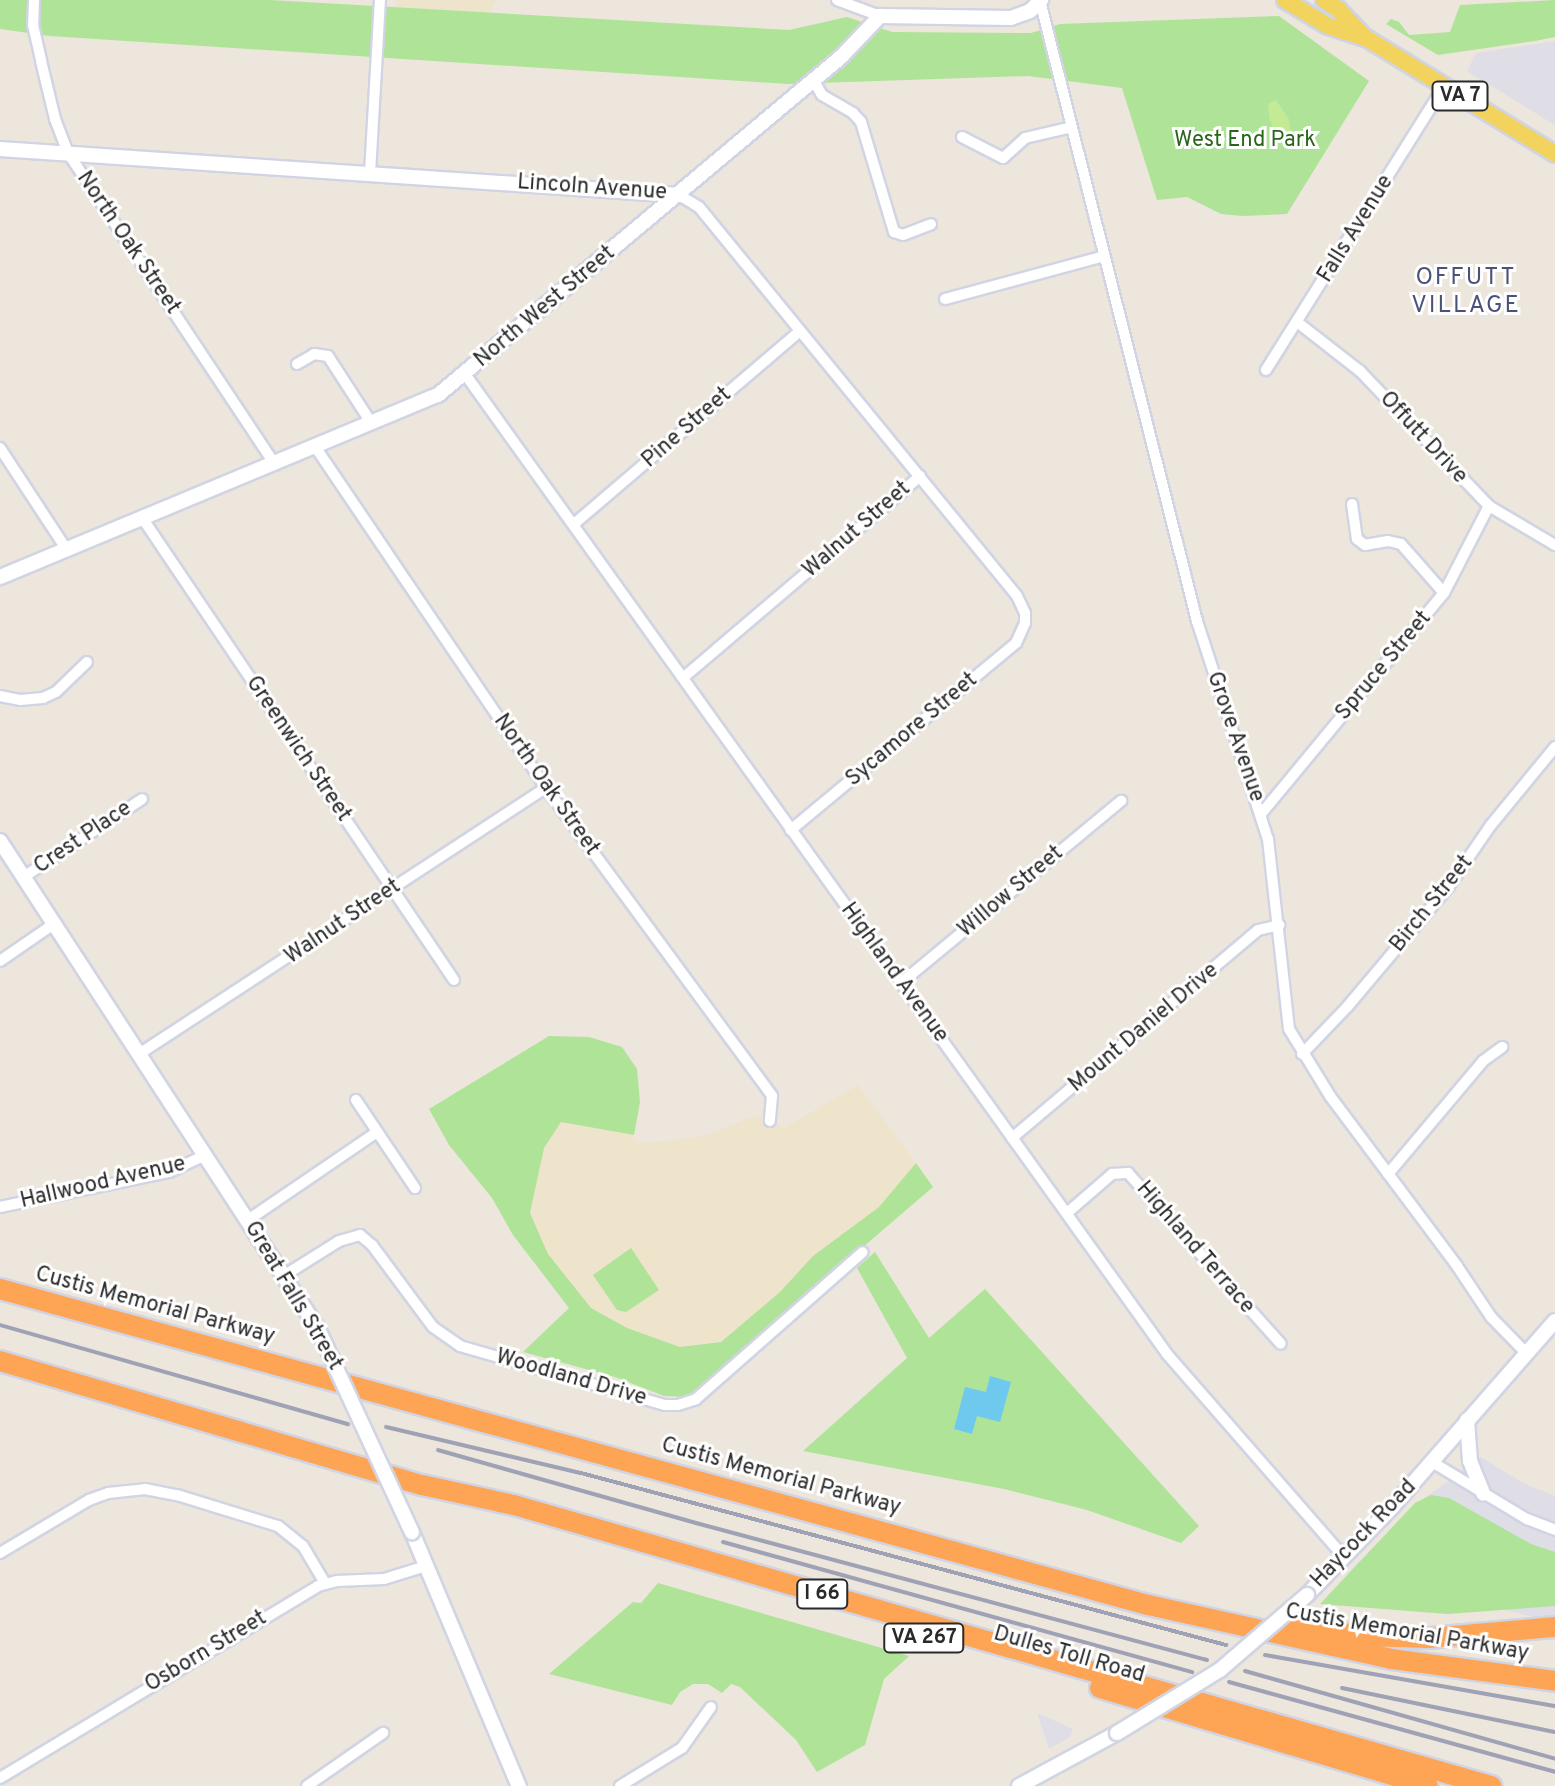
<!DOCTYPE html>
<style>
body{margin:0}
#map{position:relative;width:1555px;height:1786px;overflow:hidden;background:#ece6dc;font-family:Overpass,sans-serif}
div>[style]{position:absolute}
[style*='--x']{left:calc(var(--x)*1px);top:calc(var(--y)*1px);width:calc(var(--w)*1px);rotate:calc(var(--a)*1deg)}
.industrial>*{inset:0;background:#dfdde5}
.education>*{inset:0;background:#eee4cb}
.green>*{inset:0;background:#afe398}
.pitch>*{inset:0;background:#c3ea94}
.water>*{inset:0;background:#6fc9ef}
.roads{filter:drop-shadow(2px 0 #d1d4e3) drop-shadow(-2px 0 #d1d4e3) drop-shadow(0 2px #d1d4e3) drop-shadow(0 -2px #d1d4e3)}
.minor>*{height:10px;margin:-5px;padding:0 5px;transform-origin:5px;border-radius:5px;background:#fff}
.tertiary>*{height:14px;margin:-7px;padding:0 7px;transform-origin:7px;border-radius:7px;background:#fff}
.secondary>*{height:14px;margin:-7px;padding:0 7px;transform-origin:7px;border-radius:7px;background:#fff}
.primary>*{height:16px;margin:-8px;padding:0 8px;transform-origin:8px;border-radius:8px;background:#f1d35d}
.motorway>*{height:20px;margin:-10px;padding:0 10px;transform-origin:10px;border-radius:10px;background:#fea455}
.rail>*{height:4px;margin:-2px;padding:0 2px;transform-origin:2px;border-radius:2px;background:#9fa1b5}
.bridges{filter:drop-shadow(2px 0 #d1d4e3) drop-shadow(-2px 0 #d1d4e3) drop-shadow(0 2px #d1d4e3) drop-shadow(0 -2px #d1d4e3)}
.secondary-bridge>*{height:14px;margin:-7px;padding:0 7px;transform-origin:7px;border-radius:7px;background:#fff}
span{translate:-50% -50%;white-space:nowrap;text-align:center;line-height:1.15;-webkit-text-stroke:6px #fff;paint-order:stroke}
.shield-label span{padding:2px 6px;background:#fff;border:2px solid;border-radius:6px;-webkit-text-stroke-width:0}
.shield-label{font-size:20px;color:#2a2a2a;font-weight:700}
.park-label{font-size:22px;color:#28671a}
.street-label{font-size:22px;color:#2a2a2a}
.neighbourhood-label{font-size:24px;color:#4a527b;letter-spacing:2px}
</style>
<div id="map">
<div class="industrial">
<i style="clip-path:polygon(1555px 41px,1555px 125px,1467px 71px,1476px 53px)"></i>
<i style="clip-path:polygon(1481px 1457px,1523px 1483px,1555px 1496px,1555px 1622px,1498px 1608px,1384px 1602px,1347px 1574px,1415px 1505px)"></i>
<i style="clip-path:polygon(1037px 1713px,1073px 1729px,1070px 1737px,1049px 1749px)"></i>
</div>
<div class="education">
<i style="clip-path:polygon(399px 0,497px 0,488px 14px,395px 7px)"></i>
<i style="clip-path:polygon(858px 1085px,916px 1163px,879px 1207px,813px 1256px,780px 1292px,721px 1342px,680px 1347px,627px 1328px,591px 1308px,548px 1254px,530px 1213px,544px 1148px,561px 1122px,634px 1135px,633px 1140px,642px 1143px,704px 1136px,754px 1116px,784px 1128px)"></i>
</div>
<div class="green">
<i style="clip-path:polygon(0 0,270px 0,789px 30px,847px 17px,892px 32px,1031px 33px,1060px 24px,1279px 16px,1369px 81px,1287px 214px,1243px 216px,1221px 214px,1187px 197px,1157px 200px,1122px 88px,1028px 76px,788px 84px,50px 36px,0 29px)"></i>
<i style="clip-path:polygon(1555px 0,1555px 37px,1535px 41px,1438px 55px,1386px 24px,1391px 19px,1399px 22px,1409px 35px,1450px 32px,1460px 5px)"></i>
<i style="clip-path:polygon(549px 1036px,589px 1037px,622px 1047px,637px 1069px,640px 1102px,634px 1135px,561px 1122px,544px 1148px,530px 1213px,548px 1254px,591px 1308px,627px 1328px,680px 1347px,721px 1342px,780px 1292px,813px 1256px,879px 1207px,916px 1163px,933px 1187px,688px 1397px,664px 1396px,615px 1377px,523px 1352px,569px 1308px,513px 1235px,492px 1198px,449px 1145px,429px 1109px)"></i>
<i style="clip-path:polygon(631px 1248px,659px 1290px,626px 1312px,617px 1310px,593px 1275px)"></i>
<i style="clip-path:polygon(875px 1252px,929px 1338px,985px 1289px,1199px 1526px,1181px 1543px,1087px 1510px,1004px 1489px,803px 1451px,907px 1358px,857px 1268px)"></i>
<i style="clip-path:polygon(1431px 1495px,1449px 1498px,1531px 1544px,1555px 1552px,1555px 1606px,1447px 1614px,1320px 1604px,1415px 1503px)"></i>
<i style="clip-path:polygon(658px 1583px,909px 1656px,884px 1679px,865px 1745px,817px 1772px,796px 1740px,740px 1687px,731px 1684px,722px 1693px,708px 1684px,693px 1684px,680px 1692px,672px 1705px,549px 1674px,633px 1602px,641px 1603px)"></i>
</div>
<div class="pitch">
<i style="clip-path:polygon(1276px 100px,1289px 119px,1291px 135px,1285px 138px,1274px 130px,1269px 117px,1268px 104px)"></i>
</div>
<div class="water">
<i style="clip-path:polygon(990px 1376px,1011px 1382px,1000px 1422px,977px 1416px,972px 1434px,954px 1429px,965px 1387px,986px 1392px)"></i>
</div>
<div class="roads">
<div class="minor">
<i style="--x:34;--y:0;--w:25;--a:92"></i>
<i style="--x:33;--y:25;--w:37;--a:77"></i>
<i style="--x:41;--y:61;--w:60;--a:76.4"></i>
<i style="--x:55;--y:119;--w:36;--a:69"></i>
<i style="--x:68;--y:153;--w:374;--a:56.4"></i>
<i style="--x:837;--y:0;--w:46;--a:20.4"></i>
<i style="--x:1040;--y:1;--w:640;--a:75.79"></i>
<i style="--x:1197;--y:621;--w:229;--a:72"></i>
<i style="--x:1268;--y:839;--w:191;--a:83.7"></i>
<i style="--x:1289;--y:1029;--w:79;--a:58.5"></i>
<i style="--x:1330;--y:1096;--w:212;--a:53.2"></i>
<i style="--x:1457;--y:1266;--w:61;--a:56.3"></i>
<i style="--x:1491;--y:1317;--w:52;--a:45.8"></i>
<i style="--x:813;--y:79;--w:18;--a:61"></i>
<i style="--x:822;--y:95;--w:36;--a:30"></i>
<i style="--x:853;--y:113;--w:12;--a:48"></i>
<i style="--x:861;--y:122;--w:115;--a:73.3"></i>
<i style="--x:894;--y:232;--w:9;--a:18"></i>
<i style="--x:903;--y:235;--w:30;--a:-21"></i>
<i style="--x:962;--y:137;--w:46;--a:27.1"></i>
<i style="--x:1003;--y:158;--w:30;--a:-42"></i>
<i style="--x:1025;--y:138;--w:48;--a:-13.2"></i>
<i style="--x:370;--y:173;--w:173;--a:-86.7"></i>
<i style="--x:679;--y:195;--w:23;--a:31"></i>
<i style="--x:699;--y:207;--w:502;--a:50.73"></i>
<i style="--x:1017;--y:596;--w:19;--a:65"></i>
<i style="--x:1025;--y:613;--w:10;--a:90"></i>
<i style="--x:1025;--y:623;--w:22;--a:114"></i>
<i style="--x:1016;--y:643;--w:293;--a:140.3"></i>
<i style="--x:945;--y:299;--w:165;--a:-15.1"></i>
<i style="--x:1297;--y:322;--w:80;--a:37.9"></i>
<i style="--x:1360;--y:371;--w:187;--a:46.3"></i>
<i style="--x:1489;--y:506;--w:77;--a:30.6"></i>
<i style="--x:297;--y:364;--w:20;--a:-30"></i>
<i style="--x:314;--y:354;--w:14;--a:8"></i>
<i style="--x:328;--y:356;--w:81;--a:57.1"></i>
<i style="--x:1266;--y:370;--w:335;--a:-57.9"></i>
<i style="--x:465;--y:374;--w:1205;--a:54.38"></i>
<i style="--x:1167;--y:1354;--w:269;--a:48.9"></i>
<i style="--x:0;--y:448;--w:122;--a:56.7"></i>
<i style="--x:316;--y:448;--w:410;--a:55.9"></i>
<i style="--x:546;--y:788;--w:382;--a:53.7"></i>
<i style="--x:772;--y:1096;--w:25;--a:95"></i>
<i style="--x:1352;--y:504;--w:35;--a:82"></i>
<i style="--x:1357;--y:539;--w:10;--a:37"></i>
<i style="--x:1365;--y:545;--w:23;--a:-10"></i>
<i style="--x:1388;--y:541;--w:13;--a:13"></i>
<i style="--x:1401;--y:544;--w:65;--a:48.7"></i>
<i style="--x:143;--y:519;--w:556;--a:56"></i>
<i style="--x:574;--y:524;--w:297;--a:-40.5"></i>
<i style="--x:684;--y:677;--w:310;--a:-40.4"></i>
<i style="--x:0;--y:696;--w:20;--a:11"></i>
<i style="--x:20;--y:700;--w:23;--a:-5"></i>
<i style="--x:43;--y:698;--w:14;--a:-25"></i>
<i style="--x:56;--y:692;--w:43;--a:-44.1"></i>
<i style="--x:1261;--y:814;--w:287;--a:-50.4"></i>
<i style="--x:1444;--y:593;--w:98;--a:-62.7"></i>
<i style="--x:25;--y:876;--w:140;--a:-33.3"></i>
<i style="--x:0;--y:961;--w:67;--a:-34.6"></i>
<i style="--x:901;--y:983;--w:286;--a:-39.6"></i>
<i style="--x:139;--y:1054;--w:486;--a:-33.2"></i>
<i style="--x:1302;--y:1054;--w:66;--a:-46.2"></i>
<i style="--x:1348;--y:1006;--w:157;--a:-49.9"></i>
<i style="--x:1449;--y:886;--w:74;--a:-55.5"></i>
<i style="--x:1491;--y:825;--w:101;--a:-50.6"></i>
<i style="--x:356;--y:1100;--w:106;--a:56.2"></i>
<i style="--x:1012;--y:1138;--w:322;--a:-40.2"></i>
<i style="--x:1258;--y:930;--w:22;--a:-13"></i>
<i style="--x:1388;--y:1174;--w:148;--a:-49.9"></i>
<i style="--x:1483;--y:1061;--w:24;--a:-36"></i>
<i style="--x:0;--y:1207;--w:173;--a:-11.7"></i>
<i style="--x:169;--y:1172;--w:38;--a:-25"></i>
<i style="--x:1067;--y:1213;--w:60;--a:-40.9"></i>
<i style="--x:1112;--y:1174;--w:16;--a:-4"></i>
<i style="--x:1128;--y:1173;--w:229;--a:48.2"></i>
<i style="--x:248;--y:1220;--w:156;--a:-34.3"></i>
<i style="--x:285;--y:1275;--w:64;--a:-32.2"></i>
<i style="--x:339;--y:1241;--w:22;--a:-16"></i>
<i style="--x:360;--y:1235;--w:16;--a:40"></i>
<i style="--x:372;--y:1245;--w:102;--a:53.4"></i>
<i style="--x:433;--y:1327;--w:33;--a:35"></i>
<i style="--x:460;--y:1346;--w:213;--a:16.1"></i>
<i style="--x:665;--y:1405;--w:13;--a:0"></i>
<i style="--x:678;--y:1405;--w:19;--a:-18"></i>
<i style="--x:696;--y:1399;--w:222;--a:-41.4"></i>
<i style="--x:1432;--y:1462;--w:111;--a:31"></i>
<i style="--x:1527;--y:1519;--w:30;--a:21"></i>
<i style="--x:0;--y:1553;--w:104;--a:-30.8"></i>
<i style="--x:89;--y:1500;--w:20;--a:-20"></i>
<i style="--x:108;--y:1493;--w:37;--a:-6"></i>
<i style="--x:145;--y:1489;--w:33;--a:11"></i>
<i style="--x:177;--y:1495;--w:106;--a:17.1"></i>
<i style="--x:278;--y:1526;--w:32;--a:39"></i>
<i style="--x:303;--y:1546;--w:43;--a:59.3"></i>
<i style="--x:0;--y:1778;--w:371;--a:-31.1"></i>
<i style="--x:318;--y:1586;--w:20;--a:-15"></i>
<i style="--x:337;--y:1581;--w:47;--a:-2.4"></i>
<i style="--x:384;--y:1579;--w:44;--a:-17.2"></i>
<i style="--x:307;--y:1786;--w:93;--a:-34.9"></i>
<i style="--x:620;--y:1786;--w:73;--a:-31.5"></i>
<i style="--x:682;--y:1748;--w:50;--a:-54.7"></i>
</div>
<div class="tertiary">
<i style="--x:0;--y:149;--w:681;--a:3.88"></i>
</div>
<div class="secondary">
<i style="--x:0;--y:577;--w:474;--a:-22.6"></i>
<i style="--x:438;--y:395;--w:526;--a:-39.99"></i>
<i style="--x:841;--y:57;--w:57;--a:-46.4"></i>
<i style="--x:880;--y:16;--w:131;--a:0.9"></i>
<i style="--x:1011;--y:18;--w:20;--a:-20"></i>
<i style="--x:1030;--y:11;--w:16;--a:-45"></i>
<i style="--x:0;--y:841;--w:582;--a:56.91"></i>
<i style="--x:1467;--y:1420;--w:41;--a:85.8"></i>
<i style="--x:1470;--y:1461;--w:35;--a:68"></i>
<i style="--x:412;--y:1532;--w:276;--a:67.2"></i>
<i style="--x:1307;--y:1595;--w:124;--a:-46"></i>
<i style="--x:1393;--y:1506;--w:246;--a:-48.8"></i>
<i style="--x:1019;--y:1786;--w:111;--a:-28.4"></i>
</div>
<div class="primary">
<i style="--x:1285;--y:0;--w:50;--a:31.2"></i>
<i style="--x:1328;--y:26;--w:40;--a:18"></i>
<i style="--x:1366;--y:38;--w:222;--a:31.5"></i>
<i style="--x:1324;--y:0;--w:17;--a:33"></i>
<i style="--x:1338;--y:9;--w:38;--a:47"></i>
</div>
<div class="motorway">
<i style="--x:0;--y:1289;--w:1191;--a:15.39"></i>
<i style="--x:1148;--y:1605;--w:249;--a:12.5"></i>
<i style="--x:1391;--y:1659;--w:165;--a:7.6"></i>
<i style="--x:0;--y:1361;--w:440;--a:16.4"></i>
<i style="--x:422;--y:1485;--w:94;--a:12.3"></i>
<i style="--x:514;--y:1505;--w:1017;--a:16.05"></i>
<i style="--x:1291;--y:1626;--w:75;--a:7.7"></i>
<i style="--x:1365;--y:1636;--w:64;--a:1.8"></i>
<i style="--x:1429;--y:1638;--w:126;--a:-5"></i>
<i style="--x:1100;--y:1688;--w:342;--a:16.6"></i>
</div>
</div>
<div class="rail">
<i style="--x:0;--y:1325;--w:362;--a:15.9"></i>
<i style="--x:386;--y:1427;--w:200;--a:13.3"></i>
<i style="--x:581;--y:1473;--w:668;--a:14.93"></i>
<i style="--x:438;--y:1450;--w:268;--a:15.8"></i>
<i style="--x:696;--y:1523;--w:529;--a:15.01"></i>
<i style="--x:723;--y:1542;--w:487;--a:15.5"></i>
<i style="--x:1265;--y:1655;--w:294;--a:10"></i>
<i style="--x:1245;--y:1671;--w:322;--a:15.8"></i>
<i style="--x:1229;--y:1682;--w:338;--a:15.4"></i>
<i style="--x:1342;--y:1688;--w:217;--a:11.7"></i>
</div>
<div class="bridges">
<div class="secondary-bridge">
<i style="--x:318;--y:1329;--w:224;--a:65.2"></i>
<i style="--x:1117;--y:1733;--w:121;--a:-31.5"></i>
<i style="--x:1220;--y:1670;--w:115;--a:-40.8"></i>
</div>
</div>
<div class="shield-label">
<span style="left:1460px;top:96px">VA 7</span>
<span style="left:822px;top:1594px">I 66</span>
<span style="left:924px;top:1638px">VA 267</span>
</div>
<div class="park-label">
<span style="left:1245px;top:141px">West End Park</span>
</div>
<div class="street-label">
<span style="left:592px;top:188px;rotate:4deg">Lincoln Avenue</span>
<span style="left:1356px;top:229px;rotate:-58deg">Falls Avenue</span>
<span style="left:128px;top:243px;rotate:56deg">North Oak Street</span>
<span style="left:545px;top:307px;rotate:-40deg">North West Street</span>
<span style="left:687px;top:428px;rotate:-41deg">Pine Street</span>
<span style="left:1423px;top:438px;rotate:47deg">Offutt Drive</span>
<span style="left:857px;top:530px;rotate:-41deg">Walnut Street</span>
<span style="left:1384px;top:666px;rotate:-50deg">Spruce Street</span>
<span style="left:912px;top:730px;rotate:-40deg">Sycamore Street</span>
<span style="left:1235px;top:737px;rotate:71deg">Grove Avenue</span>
<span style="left:298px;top:749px;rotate:56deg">Greenwich Street</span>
<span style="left:546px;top:785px;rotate:55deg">North Oak Street</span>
<span style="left:83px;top:838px;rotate:-34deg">Crest Place</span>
<span style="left:1011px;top:892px;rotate:-40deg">Willow Street</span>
<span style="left:1432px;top:904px;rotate:-51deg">Birch Street</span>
<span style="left:343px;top:922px;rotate:-34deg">Walnut Street</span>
<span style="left:894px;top:973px;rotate:54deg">Highland Avenue</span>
<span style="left:1144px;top:1028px;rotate:-40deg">Mount Daniel Drive</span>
<span style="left:103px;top:1183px;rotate:-13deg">Hallwood Avenue</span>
<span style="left:1195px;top:1248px;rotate:49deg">Highland Terrace</span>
<span style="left:293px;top:1296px;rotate:59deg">Great Falls Street</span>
<span style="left:155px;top:1306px;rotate:15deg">Custis Memorial Parkway</span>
<span style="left:571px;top:1378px;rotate:16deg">Woodland Drive</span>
<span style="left:781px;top:1477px;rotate:15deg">Custis Memorial Parkway</span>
<span style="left:1364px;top:1534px;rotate:-46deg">Haycock Road</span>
<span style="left:1407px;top:1633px;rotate:10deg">Custis Memorial Parkway</span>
<span style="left:206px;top:1652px;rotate:-31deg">Osborn Street</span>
<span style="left:1069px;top:1655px;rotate:16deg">Dulles Toll Road</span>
</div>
<div class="neighbourhood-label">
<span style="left:1466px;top:293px">OFFUTT<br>VILLAGE</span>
</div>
</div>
